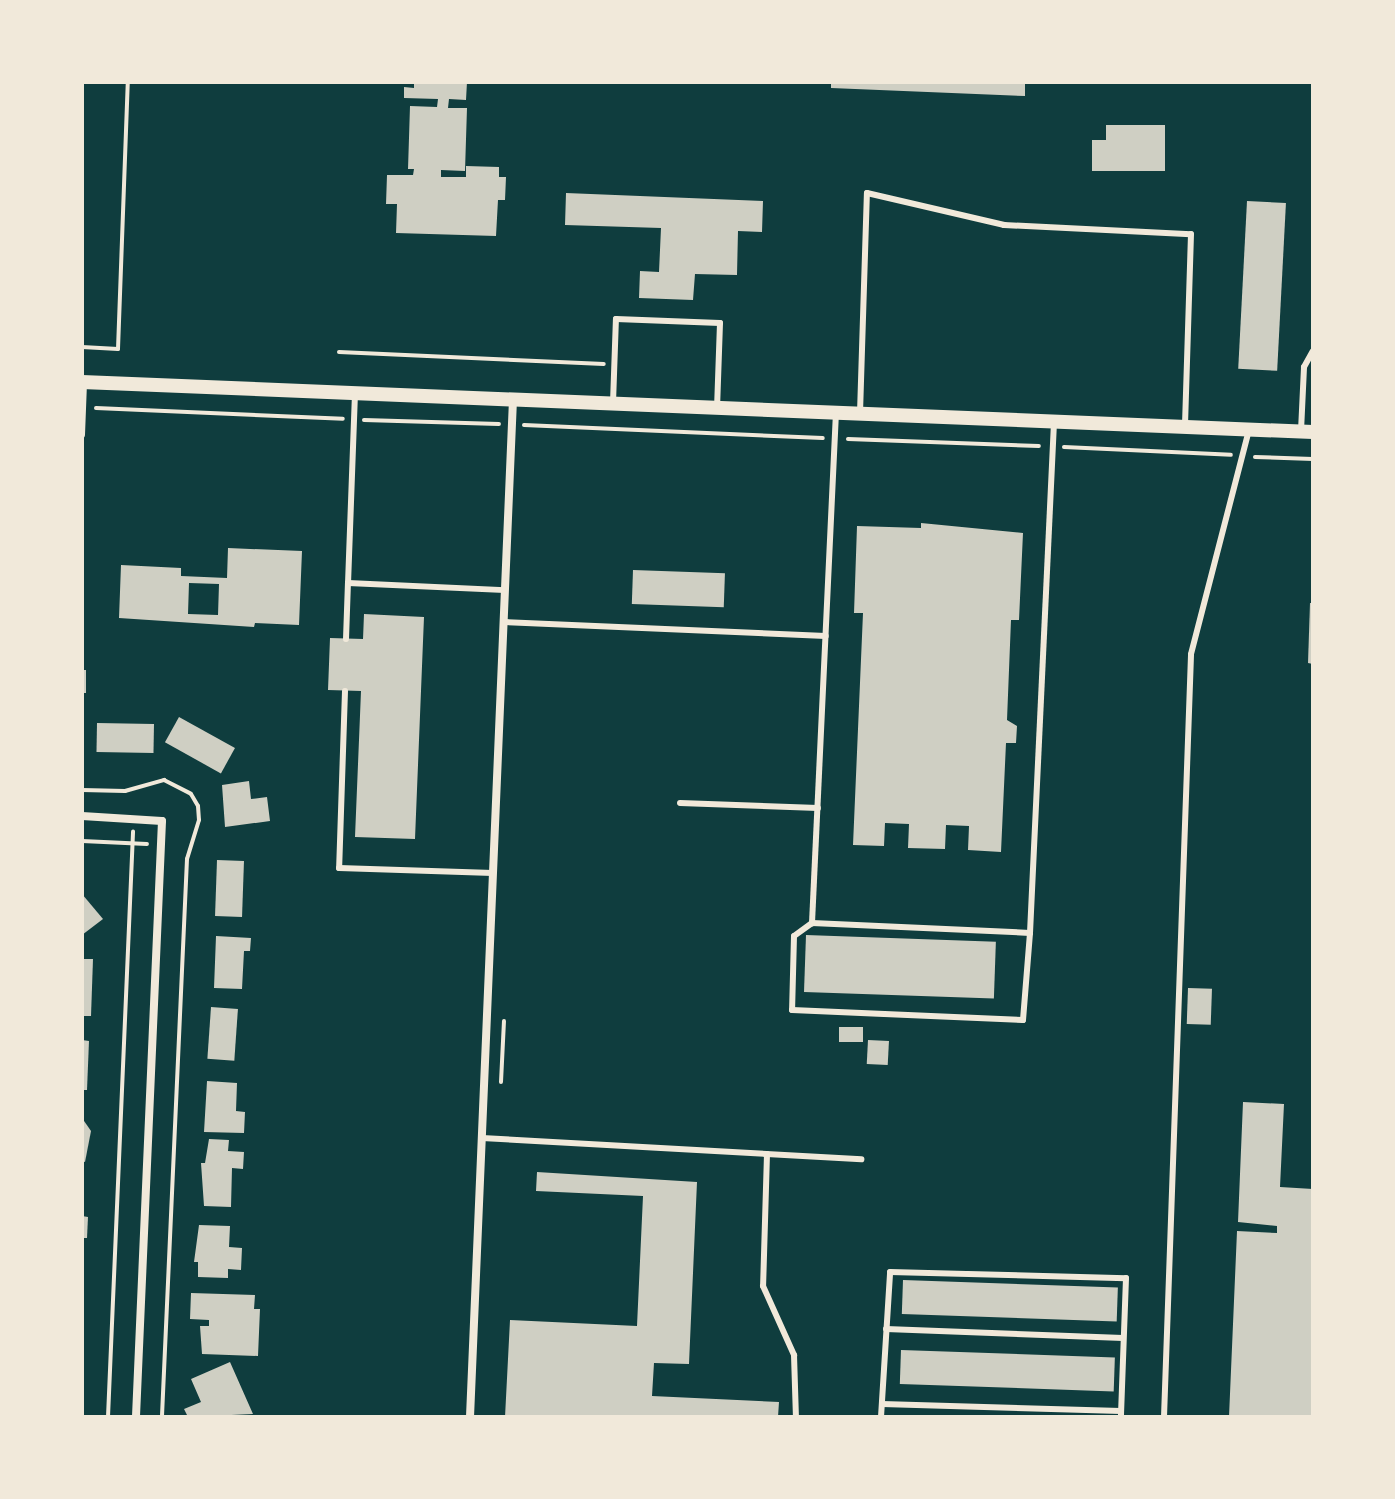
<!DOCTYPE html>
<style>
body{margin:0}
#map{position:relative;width:1395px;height:1499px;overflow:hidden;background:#0f3d3e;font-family:Mulish,sans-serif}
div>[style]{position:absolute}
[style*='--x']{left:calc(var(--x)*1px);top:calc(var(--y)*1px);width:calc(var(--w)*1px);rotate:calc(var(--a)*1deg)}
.building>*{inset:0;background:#cfcfc3;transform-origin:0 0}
.path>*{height:4px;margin:-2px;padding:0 2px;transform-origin:2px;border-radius:2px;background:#f1e9da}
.service>*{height:6px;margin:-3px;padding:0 3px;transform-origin:3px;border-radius:3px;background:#f1e9da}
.minor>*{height:8px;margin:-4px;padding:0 4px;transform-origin:4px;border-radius:4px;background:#f1e9da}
.tertiary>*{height:14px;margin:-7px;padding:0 7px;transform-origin:7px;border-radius:7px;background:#f1e9da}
span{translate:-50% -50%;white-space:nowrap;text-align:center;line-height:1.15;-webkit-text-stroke:7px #f1e9da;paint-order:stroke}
.frame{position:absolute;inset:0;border:84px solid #f1e9da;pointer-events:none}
</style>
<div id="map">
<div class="building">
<i style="clip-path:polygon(414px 82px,467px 82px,466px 100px,449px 99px,448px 108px,467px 108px,465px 171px,441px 170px,441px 177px,466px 177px,466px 166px,499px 167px,499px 177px,506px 177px,505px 200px,498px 200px,496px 236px,396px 233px,397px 204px,386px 204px,387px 175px,413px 175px,414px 169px,408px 169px,410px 106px,437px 107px,438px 99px,404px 98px,404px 87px,414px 88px)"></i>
<i style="clip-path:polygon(831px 82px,1025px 82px,1025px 96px,831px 88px)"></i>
<i style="clip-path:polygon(1106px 125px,1165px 125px,1165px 171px,1092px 171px,1092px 140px,1106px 140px)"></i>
<i style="clip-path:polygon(566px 193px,763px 201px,762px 232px,738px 231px,737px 275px,695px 274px,693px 300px,639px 298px,640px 271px,659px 272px,661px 228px,565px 225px)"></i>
<i style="left:1247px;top:201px;width:39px;height:168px;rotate:3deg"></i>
<i style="clip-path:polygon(921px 523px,1023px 533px,1019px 620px,1011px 620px,1007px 720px,1017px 726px,1016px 743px,1006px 743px,1001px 852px,968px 850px,969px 826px,946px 825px,945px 849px,908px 848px,909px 824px,885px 823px,884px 846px,853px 845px,863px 613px,854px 613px,857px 526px,921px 528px)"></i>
<i style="clip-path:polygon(evenodd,228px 548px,302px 551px,299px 625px,255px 623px,254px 627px,119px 618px,121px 565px,181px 568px,181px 576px,227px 578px,228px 548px,189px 583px,219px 584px,218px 615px,188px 614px,189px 583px)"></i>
<i style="left:633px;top:570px;width:92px;height:34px;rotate:2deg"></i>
<i style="clip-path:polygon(1310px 603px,1313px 603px,1313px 664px,1308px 663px)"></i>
<i style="clip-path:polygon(364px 614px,424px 617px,415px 839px,355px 837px,361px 691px,328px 690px,330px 638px,363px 639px)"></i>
<i style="left:82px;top:670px;width:4px;height:23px"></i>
<i style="left:179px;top:717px;width:64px;height:29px;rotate:29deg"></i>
<i style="left:97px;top:723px;width:57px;height:29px;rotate:1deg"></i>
<i style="clip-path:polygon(249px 781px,251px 799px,267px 797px,270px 821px,225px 827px,222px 785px)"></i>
<i style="left:217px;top:860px;width:27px;height:56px;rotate:2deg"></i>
<i style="clip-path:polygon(82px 894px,103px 919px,82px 935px)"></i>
<i style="left:806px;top:935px;width:190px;height:57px;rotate:2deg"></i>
<i style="clip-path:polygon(216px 936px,251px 938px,250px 951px,244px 951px,242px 989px,214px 988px)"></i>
<i style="clip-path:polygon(82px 959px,93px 959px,91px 1016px,82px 1016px)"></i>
<i style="left:1188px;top:988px;width:24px;height:36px;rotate:2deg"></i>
<i style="left:211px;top:1007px;width:27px;height:52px;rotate:4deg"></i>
<i style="left:839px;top:1027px;width:24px;height:15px"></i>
<i style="clip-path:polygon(82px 1040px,89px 1041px,87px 1090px,82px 1090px)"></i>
<i style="left:868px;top:1040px;width:21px;height:24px;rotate:3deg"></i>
<i style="clip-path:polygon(207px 1081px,237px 1083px,236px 1111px,245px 1112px,244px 1133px,204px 1132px)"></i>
<i style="clip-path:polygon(1243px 1102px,1284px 1104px,1280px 1187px,1313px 1189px,1313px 1417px,1229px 1417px,1237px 1231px,1277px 1233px,1277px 1226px,1238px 1222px)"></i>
<i style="clip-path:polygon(82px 1118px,91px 1131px,85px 1162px,82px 1161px)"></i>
<i style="clip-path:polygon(209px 1139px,229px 1140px,228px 1151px,244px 1152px,243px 1169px,232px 1168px,231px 1207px,204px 1206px,201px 1163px,205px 1163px)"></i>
<i style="clip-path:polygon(537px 1172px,697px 1182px,689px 1364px,654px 1363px,652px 1396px,779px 1402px,778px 1417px,505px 1417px,510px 1320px,637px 1326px,643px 1196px,536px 1191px)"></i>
<i style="clip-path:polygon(82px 1216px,88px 1217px,87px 1238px,82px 1238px)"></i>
<i style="clip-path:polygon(199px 1225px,230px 1226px,229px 1247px,242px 1248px,241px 1270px,228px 1269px,228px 1278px,198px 1277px,198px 1262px,194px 1262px)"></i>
<i style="left:903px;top:1280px;width:215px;height:34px;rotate:2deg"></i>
<i style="clip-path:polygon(191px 1293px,255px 1295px,254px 1309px,260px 1309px,258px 1356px,202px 1354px,200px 1326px,209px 1326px,209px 1320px,190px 1319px)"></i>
<i style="left:901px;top:1350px;width:214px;height:34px;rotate:2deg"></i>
<i style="clip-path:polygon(230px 1362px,253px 1414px,188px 1417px,184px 1409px,201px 1402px,191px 1379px)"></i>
</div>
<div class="path">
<i style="--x:82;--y:347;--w:36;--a:3"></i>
<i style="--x:118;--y:349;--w:267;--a:-87.9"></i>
<i style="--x:339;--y:352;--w:265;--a:2.6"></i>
<i style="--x:96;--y:408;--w:247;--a:2.5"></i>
<i style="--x:364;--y:420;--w:135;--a:1.7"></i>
<i style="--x:524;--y:425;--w:299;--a:2.5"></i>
<i style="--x:848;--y:439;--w:191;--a:2.1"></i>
<i style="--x:1064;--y:447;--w:167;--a:2.7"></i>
<i style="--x:1255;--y:457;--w:58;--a:2"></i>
<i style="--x:82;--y:790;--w:43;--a:1.3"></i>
<i style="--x:125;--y:791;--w:41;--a:-15.8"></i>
<i style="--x:164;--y:780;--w:30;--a:27"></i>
<i style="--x:191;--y:794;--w:14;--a:60"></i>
<i style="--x:198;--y:806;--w:14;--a:86"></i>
<i style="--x:199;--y:820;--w:41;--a:107.1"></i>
<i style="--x:187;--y:859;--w:559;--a:92.57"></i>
<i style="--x:82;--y:841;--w:65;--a:2.6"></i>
<i style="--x:501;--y:1082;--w:61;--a:-87.2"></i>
<i style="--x:108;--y:1417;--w:586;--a:-87.55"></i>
</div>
<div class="service">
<i style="--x:355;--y:393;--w:190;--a:92.1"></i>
<i style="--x:348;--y:583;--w:157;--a:2.6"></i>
<i style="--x:613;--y:403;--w:84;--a:-88"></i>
<i style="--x:616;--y:319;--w:104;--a:2.2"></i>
<i style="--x:720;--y:323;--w:84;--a:92"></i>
<i style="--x:836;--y:412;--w:512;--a:92.69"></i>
<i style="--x:812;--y:923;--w:218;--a:2.6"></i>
<i style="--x:1030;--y:933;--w:512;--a:-87.31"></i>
<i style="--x:860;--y:413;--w:220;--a:-88.2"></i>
<i style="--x:867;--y:193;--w:141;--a:13.1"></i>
<i style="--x:1004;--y:225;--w:187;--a:2.8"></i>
<i style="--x:1191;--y:234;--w:191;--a:91.8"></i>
<i style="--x:1301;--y:431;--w:64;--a:-87.3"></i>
<i style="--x:1304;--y:367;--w:18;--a:-61"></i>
<i style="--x:82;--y:435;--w:53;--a:-87.8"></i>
<i style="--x:504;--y:622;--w:322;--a:2.5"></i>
<i style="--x:346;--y:639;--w:56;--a:-88"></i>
<i style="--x:345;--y:691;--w:177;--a:91.9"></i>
<i style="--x:339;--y:868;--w:154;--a:1.9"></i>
<i style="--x:680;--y:803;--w:138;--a:2.1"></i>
<i style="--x:812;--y:923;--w:22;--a:144"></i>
<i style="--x:794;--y:936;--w:74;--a:91.5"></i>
<i style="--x:792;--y:1010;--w:231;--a:2.5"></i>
<i style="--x:1023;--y:1020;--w:87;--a:-85.4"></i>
<i style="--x:482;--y:1138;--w:380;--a:3.2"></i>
<i style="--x:767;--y:1154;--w:132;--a:91.7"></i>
<i style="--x:763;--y:1286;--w:76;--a:65.8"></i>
<i style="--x:794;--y:1355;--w:62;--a:88.2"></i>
<i style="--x:886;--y:1329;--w:237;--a:2.2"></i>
<i style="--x:882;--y:1404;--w:239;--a:1.7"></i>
<i style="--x:881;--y:1417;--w:145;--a:-86.4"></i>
<i style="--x:890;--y:1272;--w:236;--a:1.5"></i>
<i style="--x:1126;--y:1278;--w:139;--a:92.1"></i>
<i style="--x:1164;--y:1417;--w:763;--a:-87.97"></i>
<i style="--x:1191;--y:654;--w:232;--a:-75.5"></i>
</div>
<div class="minor">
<i style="--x:82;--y:816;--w:80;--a:3.6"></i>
<i style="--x:162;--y:821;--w:597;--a:92.5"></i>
<i style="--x:470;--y:1417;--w:1019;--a:-87.58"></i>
</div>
<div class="tertiary">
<i style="--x:82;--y:382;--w:1232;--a:2.33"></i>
</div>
<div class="frame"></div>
</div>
